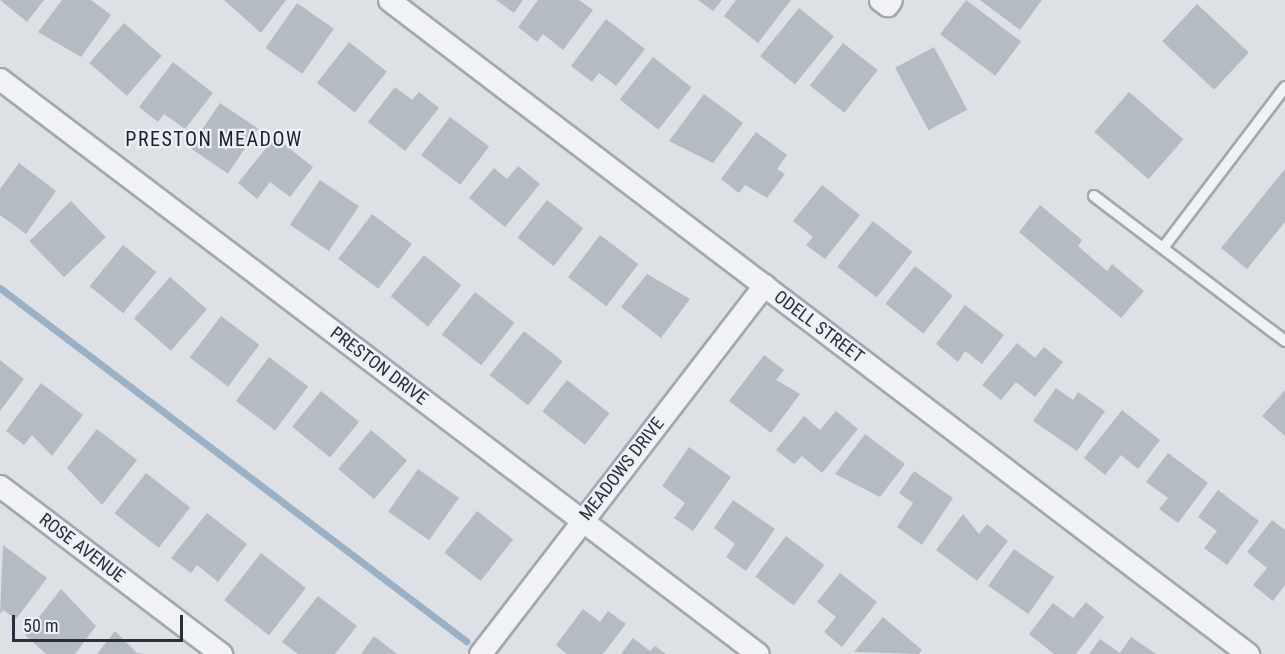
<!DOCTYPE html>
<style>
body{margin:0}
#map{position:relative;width:1285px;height:654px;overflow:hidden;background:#dde1e6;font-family:"Roboto Condensed",sans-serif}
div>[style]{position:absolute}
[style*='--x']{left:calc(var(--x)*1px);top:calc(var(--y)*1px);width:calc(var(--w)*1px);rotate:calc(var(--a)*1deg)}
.stream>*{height:7px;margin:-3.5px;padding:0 3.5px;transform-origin:3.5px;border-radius:3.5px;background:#9ab1c5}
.building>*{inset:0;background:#b5bbc3;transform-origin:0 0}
.roads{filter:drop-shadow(2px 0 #a3a8b0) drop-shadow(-2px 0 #a3a8b0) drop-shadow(0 2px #a3a8b0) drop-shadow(0 -2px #a3a8b0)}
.service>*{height:10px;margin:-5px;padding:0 5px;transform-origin:5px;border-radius:5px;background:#f0f2f5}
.minor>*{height:21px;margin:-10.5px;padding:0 10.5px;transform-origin:10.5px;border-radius:10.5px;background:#f0f2f5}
span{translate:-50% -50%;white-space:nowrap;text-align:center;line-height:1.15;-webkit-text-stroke:4.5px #edf0f4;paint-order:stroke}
.street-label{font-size:18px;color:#28303c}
.neighbourhood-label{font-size:20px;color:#1a212d;letter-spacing:1.5px}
.scale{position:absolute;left:12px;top:615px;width:171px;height:27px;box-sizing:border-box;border:3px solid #28303c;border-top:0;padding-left:8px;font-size:18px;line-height:21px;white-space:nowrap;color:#28303c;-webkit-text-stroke:4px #edf0f4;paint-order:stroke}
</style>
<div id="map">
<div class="stream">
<i style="--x:0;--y:288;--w:585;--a:37.14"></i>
</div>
<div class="building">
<i style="clip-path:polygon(0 0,44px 0,27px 22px)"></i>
<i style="clip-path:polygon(62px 0,91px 0,111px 15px,81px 57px,38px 32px)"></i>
<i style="clip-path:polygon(224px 0,286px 0,261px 33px)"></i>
<i style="clip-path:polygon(496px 0,523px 0,514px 13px)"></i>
<i style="clip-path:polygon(538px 0,579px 0,593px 10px,563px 50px,543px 34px,537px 42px,518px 27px)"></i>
<i style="clip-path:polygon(698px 0,722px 0,713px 11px)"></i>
<i style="clip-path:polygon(736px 0,791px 0,758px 43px,724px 16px)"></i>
<i style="left:966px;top:0;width:69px;height:43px;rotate:37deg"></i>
<i style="clip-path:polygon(980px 0,1042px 0,1020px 30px)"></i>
<i style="left:297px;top:3px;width:45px;height:55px;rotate:35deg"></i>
<i style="left:1197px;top:4px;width:71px;height:51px;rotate:43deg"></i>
<i style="left:799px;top:8px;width:45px;height:62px;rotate:39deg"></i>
<i style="clip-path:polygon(606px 19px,645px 49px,616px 86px,599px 73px,592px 82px,571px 66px)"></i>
<i style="left:124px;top:23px;width:50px;height:53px;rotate:41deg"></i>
<i style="left:349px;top:42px;width:48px;height:52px;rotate:38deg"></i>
<i style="left:843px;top:43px;width:44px;height:54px;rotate:38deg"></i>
<i style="left:934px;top:47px;width:71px;height:44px;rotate:62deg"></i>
<i style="left:653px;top:57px;width:49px;height:54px;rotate:38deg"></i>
<i style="clip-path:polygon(173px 62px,213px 93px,185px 129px,164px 114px,158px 122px,139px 107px)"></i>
<i style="clip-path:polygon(395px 87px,412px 100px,419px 92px,439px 108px,405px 151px,368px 122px)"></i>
<i style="left:1129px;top:92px;width:72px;height:53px;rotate:41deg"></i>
<i style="clip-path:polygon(704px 94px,743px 123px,713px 163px,669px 141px)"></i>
<i style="left:220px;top:103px;width:46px;height:54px;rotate:34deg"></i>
<i style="left:450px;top:117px;width:49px;height:48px;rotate:37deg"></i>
<i style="clip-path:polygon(756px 132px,787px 155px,777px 169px,785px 174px,767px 198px,745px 185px,739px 193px,721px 179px)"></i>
<i style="clip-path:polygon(275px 137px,313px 167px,290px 197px,270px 182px,257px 199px,238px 183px)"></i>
<i style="clip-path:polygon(19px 163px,56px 191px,26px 234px,0 215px,0 189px)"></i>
<i style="clip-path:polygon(518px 166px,540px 184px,505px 227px,469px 198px,494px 168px,507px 179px)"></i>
<i style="clip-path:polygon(1285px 169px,1285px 222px,1247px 269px,1221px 248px)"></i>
<i style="left:320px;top:180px;width:47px;height:54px;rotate:34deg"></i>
<i style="clip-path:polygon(822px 185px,860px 215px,825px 259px,806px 245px,813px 237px,793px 221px)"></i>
<i style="left:547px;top:200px;width:46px;height:48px;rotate:38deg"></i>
<i style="left:71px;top:201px;width:50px;height:58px;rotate:46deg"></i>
<i style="clip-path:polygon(1040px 205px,1082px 240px,1078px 246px,1107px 271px,1112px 264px,1144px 291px,1121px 318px,1019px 232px)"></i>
<i style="left:372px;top:214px;width:50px;height:56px;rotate:37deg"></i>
<i style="left:873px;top:221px;width:50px;height:58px;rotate:38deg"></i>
<i style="left:600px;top:235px;width:48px;height:53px;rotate:37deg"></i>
<i style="left:123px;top:245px;width:43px;height:53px;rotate:39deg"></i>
<i style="left:424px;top:255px;width:48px;height:53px;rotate:39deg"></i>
<i style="left:915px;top:266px;width:48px;height:48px;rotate:38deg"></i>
<i style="clip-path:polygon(647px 274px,690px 299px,661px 338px,621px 307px)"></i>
<i style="left:170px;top:277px;width:49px;height:55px;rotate:41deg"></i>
<i style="left:475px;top:292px;width:50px;height:54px;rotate:38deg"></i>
<i style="clip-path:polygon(965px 305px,1004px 335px,982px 364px,965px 351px,958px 362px,936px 344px)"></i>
<i style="left:221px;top:316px;width:48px;height:52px;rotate:37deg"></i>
<i style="left:524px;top:331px;width:49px;height:56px;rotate:38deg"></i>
<i style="clip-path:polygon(1017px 343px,1035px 358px,1044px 347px,1063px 362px,1035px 397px,1016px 382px,1001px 400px,982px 385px)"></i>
<i style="clip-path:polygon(764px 355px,784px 370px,776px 380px,800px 394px,771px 433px,729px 401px)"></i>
<i style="left:269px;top:357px;width:49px;height:55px;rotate:37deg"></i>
<i style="clip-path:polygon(0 360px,24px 379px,0 411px)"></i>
<i style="left:567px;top:380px;width:54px;height:40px;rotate:38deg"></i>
<i style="clip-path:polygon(41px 383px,83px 415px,52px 456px,32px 435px,24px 445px,6px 431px)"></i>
<i style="clip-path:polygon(1056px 388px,1073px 400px,1078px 392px,1105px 411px,1077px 451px,1033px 421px)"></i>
<i style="clip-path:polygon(1285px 390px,1285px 436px,1262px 416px)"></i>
<i style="left:321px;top:391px;width:49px;height:46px;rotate:39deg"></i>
<i style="clip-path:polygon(1122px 410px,1160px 440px,1138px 469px,1121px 455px,1105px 475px,1084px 458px)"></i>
<i style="clip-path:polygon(836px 411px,858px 429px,822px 473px,802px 456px,794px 464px,776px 450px,804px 416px,820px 430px)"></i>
<i style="clip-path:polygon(97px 429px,137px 460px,102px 505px,67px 468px)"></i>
<i style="left:371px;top:430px;width:47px;height:51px;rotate:40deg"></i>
<i style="clip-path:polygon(865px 434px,905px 464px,880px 497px,835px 474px)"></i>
<i style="clip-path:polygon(689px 447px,731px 477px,693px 531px,674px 518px,685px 503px,662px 486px)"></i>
<i style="clip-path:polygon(1168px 453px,1208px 483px,1178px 523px,1159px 509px,1168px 498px,1146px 482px)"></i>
<i style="left:418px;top:469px;width:50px;height:52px;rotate:35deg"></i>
<i style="clip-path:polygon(914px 471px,953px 498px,922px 545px,897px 527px,913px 503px,899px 493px)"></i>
<i style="left:146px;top:473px;width:56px;height:51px;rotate:38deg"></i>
<i style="clip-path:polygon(1218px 490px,1259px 521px,1227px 565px,1204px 548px,1217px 531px,1198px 517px)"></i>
<i style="clip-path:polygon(733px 500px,775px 529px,746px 571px,726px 557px,735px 544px,714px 528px)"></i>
<i style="left:477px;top:511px;width:46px;height:53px;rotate:38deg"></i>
<i style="clip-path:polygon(207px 513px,247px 544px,218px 582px,197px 565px,191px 573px,171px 558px)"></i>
<i style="clip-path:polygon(963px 514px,979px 534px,987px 524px,1008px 541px,977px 581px,936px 550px)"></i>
<i style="clip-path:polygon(1272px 520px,1285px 530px,1285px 585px,1273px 601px,1253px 585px,1267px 568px,1247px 552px)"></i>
<i style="left:786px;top:536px;width:48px;height:51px;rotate:37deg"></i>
<i style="clip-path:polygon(3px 545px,47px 578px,16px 619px,3px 610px,0 614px)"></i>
<i style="left:1014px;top:549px;width:49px;height:45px;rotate:35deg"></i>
<i style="left:261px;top:553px;width:57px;height:60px;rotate:38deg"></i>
<i style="clip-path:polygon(840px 573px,877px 602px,842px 647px,824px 632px,836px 617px,817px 602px)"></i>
<i style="clip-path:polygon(61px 589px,96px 626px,75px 654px,46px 654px,25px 635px)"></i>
<i style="clip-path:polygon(318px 596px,357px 626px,335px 654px,298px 654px,282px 642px)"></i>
<i style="clip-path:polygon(1086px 602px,1104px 617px,1076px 654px,1054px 654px,1029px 634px,1053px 603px,1073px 618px)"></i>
<i style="clip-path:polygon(583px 609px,600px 622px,608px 611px,626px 624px,603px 654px,567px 654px,556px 645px)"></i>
<i style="clip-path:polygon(883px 617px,922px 650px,919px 654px,854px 652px)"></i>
<i style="clip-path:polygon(115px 631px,137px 653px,145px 654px,97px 654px)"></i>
<i style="clip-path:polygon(374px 636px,397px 654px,361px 654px)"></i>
<i style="clip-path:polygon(1131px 637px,1156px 654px,1089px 654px,1100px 639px,1120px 653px)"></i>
<i style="clip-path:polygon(633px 638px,650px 651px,655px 646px,666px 654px,621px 654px)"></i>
</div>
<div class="roads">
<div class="service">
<i style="--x:1094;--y:196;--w:240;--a:37.2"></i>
<i style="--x:1163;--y:248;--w:202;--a:-52.8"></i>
</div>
<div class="minor">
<i style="--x:389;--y:0;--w:1080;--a:37.28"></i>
<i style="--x:880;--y:0;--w:9;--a:36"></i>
<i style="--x:887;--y:5;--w:6;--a:-51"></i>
<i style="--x:0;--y:79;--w:951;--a:37.18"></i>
<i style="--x:0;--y:486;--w:278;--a:37.2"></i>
<i style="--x:480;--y:654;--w:466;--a:-52.4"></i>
</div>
</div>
<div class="street-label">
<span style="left:819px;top:327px;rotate:37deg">ODELL STREET</span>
<span style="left:379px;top:366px;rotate:37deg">PRESTON DRIVE</span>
<span style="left:622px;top:469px;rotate:-52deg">MEADOWS DRIVE</span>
<span style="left:82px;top:548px;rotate:37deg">ROSE AVENUE</span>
</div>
<div class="neighbourhood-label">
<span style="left:214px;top:139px">PRESTON MEADOW</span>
</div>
<div class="scale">50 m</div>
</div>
